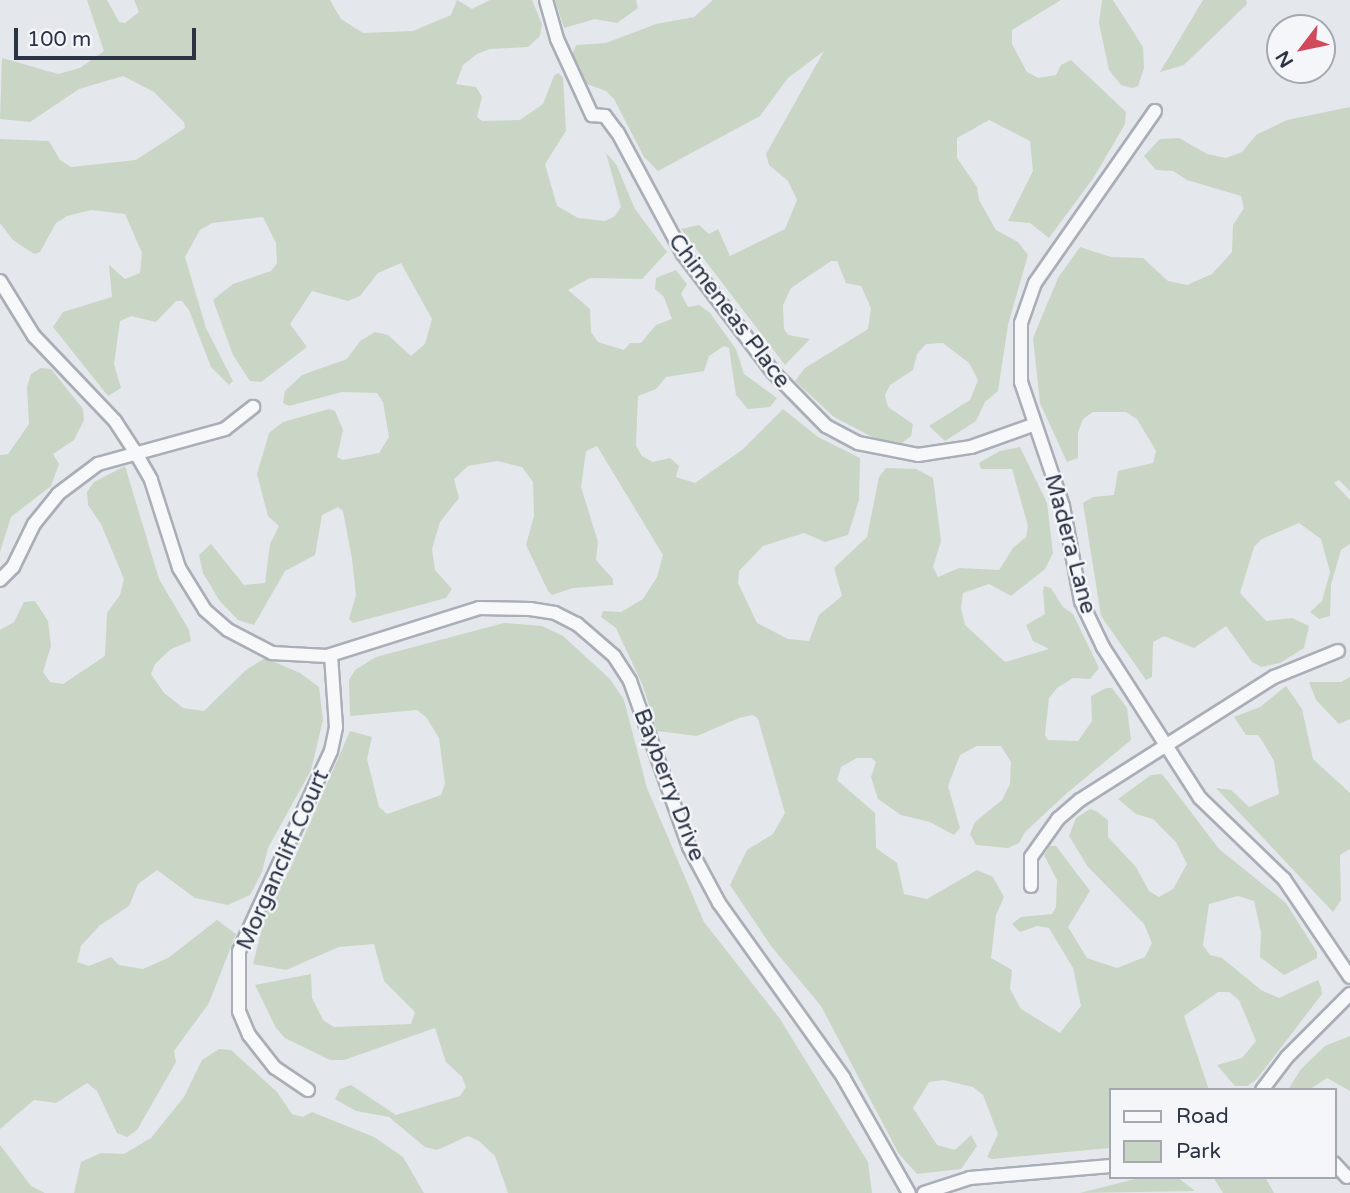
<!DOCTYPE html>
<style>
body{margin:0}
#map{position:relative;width:1350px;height:1193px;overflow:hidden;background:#e4e7ec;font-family:"Varela Round",sans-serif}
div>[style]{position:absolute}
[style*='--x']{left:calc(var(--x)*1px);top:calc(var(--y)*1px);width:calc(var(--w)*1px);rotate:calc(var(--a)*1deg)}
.green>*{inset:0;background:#c9d6c5}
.roads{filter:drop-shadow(2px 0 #a9aeb7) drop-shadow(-2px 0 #a9aeb7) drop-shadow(0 2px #a9aeb7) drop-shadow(0 -2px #a9aeb7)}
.street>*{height:12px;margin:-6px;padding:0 6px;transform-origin:6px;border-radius:6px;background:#f7f8fa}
span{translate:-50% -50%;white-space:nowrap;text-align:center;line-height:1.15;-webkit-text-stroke:5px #f4f6f9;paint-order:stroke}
.street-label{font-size:23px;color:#2b3445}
.legend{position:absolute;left:1109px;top:1088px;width:228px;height:91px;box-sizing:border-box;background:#f4f6f9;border:2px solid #a4a8b1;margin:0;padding:9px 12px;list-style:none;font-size:21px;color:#2b3445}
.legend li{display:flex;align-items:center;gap:14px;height:35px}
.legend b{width:35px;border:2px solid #a4a8b1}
.north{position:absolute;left:1266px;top:14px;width:70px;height:70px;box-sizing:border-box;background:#f4f6f9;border:2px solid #a4a8b1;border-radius:50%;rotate:238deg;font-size:19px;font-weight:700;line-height:28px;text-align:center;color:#2b3445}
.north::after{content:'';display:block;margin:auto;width:24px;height:32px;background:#d1495b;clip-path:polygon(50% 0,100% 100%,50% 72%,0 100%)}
.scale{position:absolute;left:14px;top:28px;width:182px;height:32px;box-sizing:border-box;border:4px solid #2b3445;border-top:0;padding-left:9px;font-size:21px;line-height:24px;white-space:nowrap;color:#2b3445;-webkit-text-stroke:5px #f4f6f9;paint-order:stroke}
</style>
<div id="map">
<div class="green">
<i style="clip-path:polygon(87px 0,107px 0,119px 22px,125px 23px,139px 12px,134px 0,330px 0,341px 19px,363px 33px,413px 31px,451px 15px,457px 0,472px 9px,490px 0,532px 0,542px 24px,540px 36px,528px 47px,490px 49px,477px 54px,463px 65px,456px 84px,476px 87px,482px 97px,477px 117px,482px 121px,520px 120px,543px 104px,554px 76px,558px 73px,563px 77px,566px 131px,545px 164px,557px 206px,578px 218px,605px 221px,615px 216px,621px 207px,606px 153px,616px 164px,635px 209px,667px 252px,642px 279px,590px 278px,568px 290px,590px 309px,591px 332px,598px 342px,624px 350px,630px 343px,641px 343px,656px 325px,672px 319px,664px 297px,655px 289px,656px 278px,676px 270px,687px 284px,681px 294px,688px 307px,699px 305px,710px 313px,736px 349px,744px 374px,777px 398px,770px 407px,748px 409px,736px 395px,729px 348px,724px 346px,709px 356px,704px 371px,666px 377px,656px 389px,638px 396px,636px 446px,642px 456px,653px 462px,670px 458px,679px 466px,676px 477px,695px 483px,742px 450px,783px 409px,818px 437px,860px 458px,859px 500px,848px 535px,825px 542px,804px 533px,763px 546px,739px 571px,738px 583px,757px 623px,788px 639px,809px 641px,819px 615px,842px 596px,834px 568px,867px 537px,879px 477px,886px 468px,916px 469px,933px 478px,941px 541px,933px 567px,938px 577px,959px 568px,999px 570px,1013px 548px,1026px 537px,1028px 526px,1012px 469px,981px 469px,979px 463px,1000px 451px,1020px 447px,1047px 503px,1053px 553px,1045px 569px,1011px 596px,989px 584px,963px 593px,961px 608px,965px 625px,1005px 662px,1049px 649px,1033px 641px,1026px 625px,1045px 614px,1043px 591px,1044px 586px,1051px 588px,1063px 607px,1073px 614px,1099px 668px,1090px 679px,1073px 678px,1057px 688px,1049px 698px,1045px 735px,1048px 740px,1078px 741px,1092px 721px,1091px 696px,1106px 688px,1112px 688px,1127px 708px,1131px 740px,1067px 793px,1025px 832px,1019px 843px,1008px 848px,976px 845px,970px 834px,975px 822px,1002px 800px,1010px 784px,1011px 762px,1001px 746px,977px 746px,960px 755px,948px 786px,960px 828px,954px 835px,930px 822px,901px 815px,878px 799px,871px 777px,876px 762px,871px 758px,857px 758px,841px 767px,837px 780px,875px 813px,876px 848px,897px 863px,904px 894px,927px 899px,977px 870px,993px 877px,1004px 897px,996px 915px,991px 958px,1012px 970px,1010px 989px,1021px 1009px,1060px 1033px,1081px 1006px,1073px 968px,1049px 928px,1037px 926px,1020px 932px,1012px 924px,1021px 917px,1052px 914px,1056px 907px,1057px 880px,1044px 855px,1050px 846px,1056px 846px,1090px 891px,1068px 927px,1087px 958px,1117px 968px,1145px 957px,1152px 943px,1144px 924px,1088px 867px,1069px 836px,1076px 818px,1090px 809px,1096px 811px,1108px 820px,1108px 837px,1136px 867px,1149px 891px,1159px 897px,1173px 889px,1187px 864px,1176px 842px,1153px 819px,1136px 814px,1118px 799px,1151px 775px,1162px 774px,1219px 849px,1286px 903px,1317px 952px,1317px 958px,1284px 975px,1260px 957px,1261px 932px,1254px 901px,1238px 896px,1209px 904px,1203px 945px,1210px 955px,1222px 958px,1261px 990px,1279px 998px,1318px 980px,1321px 987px,1322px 994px,1256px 1080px,1247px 1086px,1235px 1086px,1217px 1065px,1242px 1058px,1256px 1041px,1239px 1000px,1229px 992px,1218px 992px,1184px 1016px,1209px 1090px,1110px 1090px,1110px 1148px,992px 1159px,987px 1157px,998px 1134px,983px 1095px,973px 1087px,943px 1080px,929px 1082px,913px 1108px,937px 1145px,955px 1150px,971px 1135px,977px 1146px,961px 1169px,917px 1174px,899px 1154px,821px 1006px,771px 946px,730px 885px,747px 850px,773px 834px,785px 813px,758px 719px,753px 715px,739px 718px,697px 736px,657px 731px,643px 686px,616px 628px,601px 617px,603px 611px,621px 612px,643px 599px,657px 577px,663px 555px,597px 446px,586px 451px,581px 487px,598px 542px,596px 560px,613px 579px,613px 585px,573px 588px,552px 595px,548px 591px,526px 545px,534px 516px,533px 482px,522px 467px,497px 461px,468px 466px,454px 479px,459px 498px,440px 522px,432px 549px,435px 570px,452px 589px,446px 598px,353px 623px,349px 619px,356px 595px,352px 559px,343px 511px,338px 507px,322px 515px,315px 555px,285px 571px,254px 625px,238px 620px,219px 600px,203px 573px,199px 555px,211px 544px,244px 585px,265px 583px,270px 544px,279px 526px,268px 516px,257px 474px,269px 433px,283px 422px,329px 409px,335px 411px,343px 430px,337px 457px,343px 460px,379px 453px,389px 437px,383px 402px,377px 393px,342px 392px,289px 406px,283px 403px,285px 391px,302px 375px,347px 359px,360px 341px,375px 332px,388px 335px,411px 356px,425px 344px,432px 319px,401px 263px,378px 273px,360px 296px,348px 301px,312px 291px,290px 324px,307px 347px,261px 382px,250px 381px,233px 355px,213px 300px,233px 284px,271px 271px,277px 263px,276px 243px,263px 217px,212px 223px,200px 230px,185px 257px,206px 328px,233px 381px,229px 385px,211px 367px,189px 310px,182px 301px,176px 301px,156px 322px,131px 316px,120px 321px,114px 364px,121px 388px,108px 396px,53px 327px,63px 312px,112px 297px,109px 265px,125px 279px,140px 273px,142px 253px,125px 214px,91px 210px,67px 216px,56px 223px,40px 252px,34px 254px,13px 240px,0 223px,0 139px,49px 141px,60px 160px,71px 167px,136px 160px,185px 128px,184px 122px,154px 92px,123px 76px,79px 89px,30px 122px,0 119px,2px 58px,58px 74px,80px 68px,104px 51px)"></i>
<i style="clip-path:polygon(555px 0,636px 0,638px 8px,617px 23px,595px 19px,564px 28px)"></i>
<i style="clip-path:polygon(713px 0,1061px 0,1012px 30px,1012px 44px,1027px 72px,1038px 78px,1056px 75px,1061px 65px,1071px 60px,1126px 112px,1125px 124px,1094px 177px,1049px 238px,1030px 223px,1008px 221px,1033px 171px,1030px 141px,989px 120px,957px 138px,957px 158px,977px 187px,979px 200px,996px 230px,1018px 242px,1028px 255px,1008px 325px,998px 391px,985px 402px,976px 421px,945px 441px,929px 426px,970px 400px,978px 380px,969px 363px,943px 343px,926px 344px,917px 354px,913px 370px,890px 385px,885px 395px,888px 407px,913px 424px,911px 436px,902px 443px,878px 440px,834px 417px,795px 381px,805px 368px,868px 329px,871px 308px,861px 286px,846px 283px,837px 261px,831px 261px,791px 288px,783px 305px,784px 329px,788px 335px,810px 339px,785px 365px,681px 229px,699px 225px,709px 234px,718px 229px,730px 256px,785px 229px,797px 200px,788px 181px,769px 165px,766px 154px,824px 51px,788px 78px,760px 116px,658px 171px,644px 157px,614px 99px,606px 91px,584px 83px,572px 55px,576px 45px,606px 43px,656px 24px,694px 17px)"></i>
<i style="clip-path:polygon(1102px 0,1113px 0,1143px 47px,1144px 68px,1138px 86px,1132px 88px,1121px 85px,1109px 70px,1099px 23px)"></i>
<i style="clip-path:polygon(1203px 0,1246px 0,1247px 4px,1184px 65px,1160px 72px)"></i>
<i style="clip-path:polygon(1350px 107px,1350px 491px,1339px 480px,1334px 483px,1350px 500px,1350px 544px,1341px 550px,1331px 585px,1330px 616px,1319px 619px,1310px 612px,1322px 601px,1330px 572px,1321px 539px,1299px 523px,1262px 539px,1254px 547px,1240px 593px,1266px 621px,1292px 618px,1309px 626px,1304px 648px,1280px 663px,1261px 667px,1252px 662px,1226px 626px,1194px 648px,1164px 636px,1153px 642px,1152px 677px,1146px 680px,1101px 616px,1083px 503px,1093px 497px,1114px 495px,1118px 471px,1153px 463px,1156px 451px,1137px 419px,1126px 412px,1093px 412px,1083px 419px,1078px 432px,1078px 458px,1067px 462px,1040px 403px,1033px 338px,1058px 278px,1080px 247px,1111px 257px,1143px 258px,1168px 281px,1187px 285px,1212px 274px,1232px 252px,1233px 225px,1244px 208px,1241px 196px,1187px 180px,1173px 171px,1156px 170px,1144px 156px,1160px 139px,1179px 138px,1207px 154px,1226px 158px,1242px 152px,1256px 135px,1287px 120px)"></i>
<i style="clip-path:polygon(41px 368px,51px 369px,83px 409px,84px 420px,74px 440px,53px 454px,59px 464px,51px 486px,11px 517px,0 552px,0 455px,8px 454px,29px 424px,27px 387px,31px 374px)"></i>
<i style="clip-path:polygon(125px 466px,159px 579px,189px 630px,191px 641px,171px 649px,155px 664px,151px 674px,164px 693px,183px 708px,204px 711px,246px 670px,265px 658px,300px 673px,319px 687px,323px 720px,311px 770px,268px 848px,262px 872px,250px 895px,228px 905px,195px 898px,157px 870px,138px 884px,129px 906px,99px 926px,81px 946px,77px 962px,89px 966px,111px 957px,119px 965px,143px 969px,168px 958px,217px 920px,236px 934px,209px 1003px,174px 1051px,176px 1062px,137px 1130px,127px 1137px,117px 1133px,97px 1091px,87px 1083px,56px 1103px,34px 1100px,0 1129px,0 630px,14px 622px,24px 602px,35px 601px,48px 621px,51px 646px,43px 672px,50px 682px,63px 684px,105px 656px,107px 613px,120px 595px,124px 579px,101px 524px,88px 505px,87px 492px,94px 482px)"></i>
<i style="clip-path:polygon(504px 623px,542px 626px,563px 636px,610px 679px,624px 700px,647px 788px,704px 922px,780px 1019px,868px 1162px,872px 1193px,508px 1193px,495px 1156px,479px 1141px,468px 1136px,437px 1150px,425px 1147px,389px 1117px,356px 1111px,335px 1099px,340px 1089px,351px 1085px,396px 1115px,460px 1096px,466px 1087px,462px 1077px,446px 1062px,435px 1028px,344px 1060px,330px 1060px,285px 1038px,276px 1028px,255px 985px,311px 974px,312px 998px,323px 1020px,334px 1027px,411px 1024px,415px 1012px,384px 981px,374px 944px,339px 947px,286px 970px,253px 964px,266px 912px,289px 871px,350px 731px,372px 737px,367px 759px,379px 807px,387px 814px,441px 795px,445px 783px,439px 738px,426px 717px,417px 710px,350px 716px,349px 680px,355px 670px,376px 657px)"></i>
<i style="clip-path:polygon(1350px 677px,1350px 719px,1339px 724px,1316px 700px,1309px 682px,1341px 682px)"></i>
<i style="clip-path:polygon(1286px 686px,1302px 709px,1313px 759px,1350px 793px,1350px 849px,1340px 855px,1341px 900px,1333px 912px,1216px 788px,1231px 790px,1249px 807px,1279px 794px,1274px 761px,1261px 739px,1258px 735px,1246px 735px,1234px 717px,1260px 707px)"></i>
<i style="clip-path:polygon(1350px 1036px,1350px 1091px,1327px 1078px,1309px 1090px,1288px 1090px,1301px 1069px,1325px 1046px)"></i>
<i style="clip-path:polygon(219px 1049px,231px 1050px,277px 1092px,292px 1114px,303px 1117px,312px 1112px,374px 1137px,403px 1157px,424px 1193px,74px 1193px,81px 1162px,101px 1153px,124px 1154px,151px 1138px,184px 1097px,202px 1060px)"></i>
<i style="clip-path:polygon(0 1145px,31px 1186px,45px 1193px,0 1193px)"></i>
<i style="clip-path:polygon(1143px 1177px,1177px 1177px,1195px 1191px,1080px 1193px)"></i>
<i style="clip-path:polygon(1213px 1177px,1265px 1177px,1274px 1193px,1223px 1193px)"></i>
</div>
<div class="roads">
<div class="street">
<i style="--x:546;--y:0;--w:41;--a:74.2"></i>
<i style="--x:557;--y:39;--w:84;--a:65.3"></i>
<i style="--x:592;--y:115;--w:13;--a:4"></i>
<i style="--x:605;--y:116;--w:21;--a:53"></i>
<i style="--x:618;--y:133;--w:137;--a:61.8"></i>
<i style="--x:683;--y:254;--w:148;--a:52.7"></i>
<i style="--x:773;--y:372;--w:76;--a:45.5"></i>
<i style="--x:826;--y:426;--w:36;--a:28"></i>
<i style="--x:858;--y:443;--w:61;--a:11.3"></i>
<i style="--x:918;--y:455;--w:54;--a:-8.6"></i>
<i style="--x:971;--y:447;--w:66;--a:-19.5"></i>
<i style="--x:1155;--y:111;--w:210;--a:124.9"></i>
<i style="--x:1035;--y:283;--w:42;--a:109.3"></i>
<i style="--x:1021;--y:323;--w:59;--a:90"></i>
<i style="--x:1021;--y:382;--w:131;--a:71.3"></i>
<i style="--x:1063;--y:506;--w:97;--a:79.3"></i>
<i style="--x:1081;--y:601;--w:51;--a:64.4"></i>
<i style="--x:1103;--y:647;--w:179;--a:57.3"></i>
<i style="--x:1200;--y:798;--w:117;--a:44"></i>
<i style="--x:1284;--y:879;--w:118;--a:56"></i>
<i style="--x:0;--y:281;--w:65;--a:58.3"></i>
<i style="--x:34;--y:336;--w:117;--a:46.4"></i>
<i style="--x:115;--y:421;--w:35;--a:57"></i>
<i style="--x:134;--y:450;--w:34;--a:60"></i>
<i style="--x:151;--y:480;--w:92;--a:72.3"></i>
<i style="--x:179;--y:568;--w:49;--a:58.2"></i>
<i style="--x:205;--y:610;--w:30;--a:41"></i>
<i style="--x:228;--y:630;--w:50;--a:27.6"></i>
<i style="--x:272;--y:653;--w:55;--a:3.1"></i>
<i style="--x:327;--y:656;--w:159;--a:-17.5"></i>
<i style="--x:479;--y:608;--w:51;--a:1.1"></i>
<i style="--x:530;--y:609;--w:25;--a:9"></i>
<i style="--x:555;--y:613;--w:25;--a:27"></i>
<i style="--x:577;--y:624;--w:49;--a:40.9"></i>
<i style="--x:614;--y:656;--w:30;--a:57"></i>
<i style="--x:630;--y:681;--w:176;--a:70.4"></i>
<i style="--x:689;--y:847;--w:64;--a:61.8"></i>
<i style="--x:719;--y:903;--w:214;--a:54.5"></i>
<i style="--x:843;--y:1077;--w:133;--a:60.4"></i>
<i style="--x:0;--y:580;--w:18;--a:-45"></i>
<i style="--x:13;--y:567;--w:48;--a:-64"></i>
<i style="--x:34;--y:524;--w:38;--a:-51"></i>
<i style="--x:58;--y:494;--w:50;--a:-36.9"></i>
<i style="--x:98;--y:464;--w:132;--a:-15.4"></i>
<i style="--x:225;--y:429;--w:36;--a:-38"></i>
<i style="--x:1031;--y:886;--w:29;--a:-90"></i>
<i style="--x:1031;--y:857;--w:47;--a:-54.6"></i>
<i style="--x:1058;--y:819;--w:29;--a:-41"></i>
<i style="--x:1080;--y:800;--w:230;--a:-32.4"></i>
<i style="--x:1274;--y:677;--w:69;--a:-22.1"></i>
<i style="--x:308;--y:1090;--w:40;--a:-146"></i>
<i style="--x:275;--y:1068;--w:42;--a:-128.2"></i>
<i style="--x:249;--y:1035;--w:26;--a:-113"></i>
<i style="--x:239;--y:1011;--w:60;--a:-90"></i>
<i style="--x:239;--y:951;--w:220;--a:-65.3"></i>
<i style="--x:331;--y:751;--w:25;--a:-78"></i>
<i style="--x:336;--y:727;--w:72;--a:-94"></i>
<i style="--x:1262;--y:1090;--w:41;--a:-52.9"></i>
<i style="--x:1287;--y:1057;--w:89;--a:-45"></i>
<i style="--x:1334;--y:1163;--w:19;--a:47"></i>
<i style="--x:924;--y:1193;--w:48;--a:-18.1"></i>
<i style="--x:970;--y:1178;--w:141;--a:-4.9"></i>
</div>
</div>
<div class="street-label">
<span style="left:729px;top:311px;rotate:53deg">Chimeneas Place</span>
<span style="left:1070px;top:544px;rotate:75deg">Madera Lane</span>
<span style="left:669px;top:785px;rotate:69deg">Bayberry Drive</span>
<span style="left:283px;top:860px;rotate:-66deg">Morgancliff Court</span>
</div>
<ul class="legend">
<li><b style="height:9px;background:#f7f8fa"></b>Road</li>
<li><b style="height:19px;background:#c9d6c5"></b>Park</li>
</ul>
<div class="north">N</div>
<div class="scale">100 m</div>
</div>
